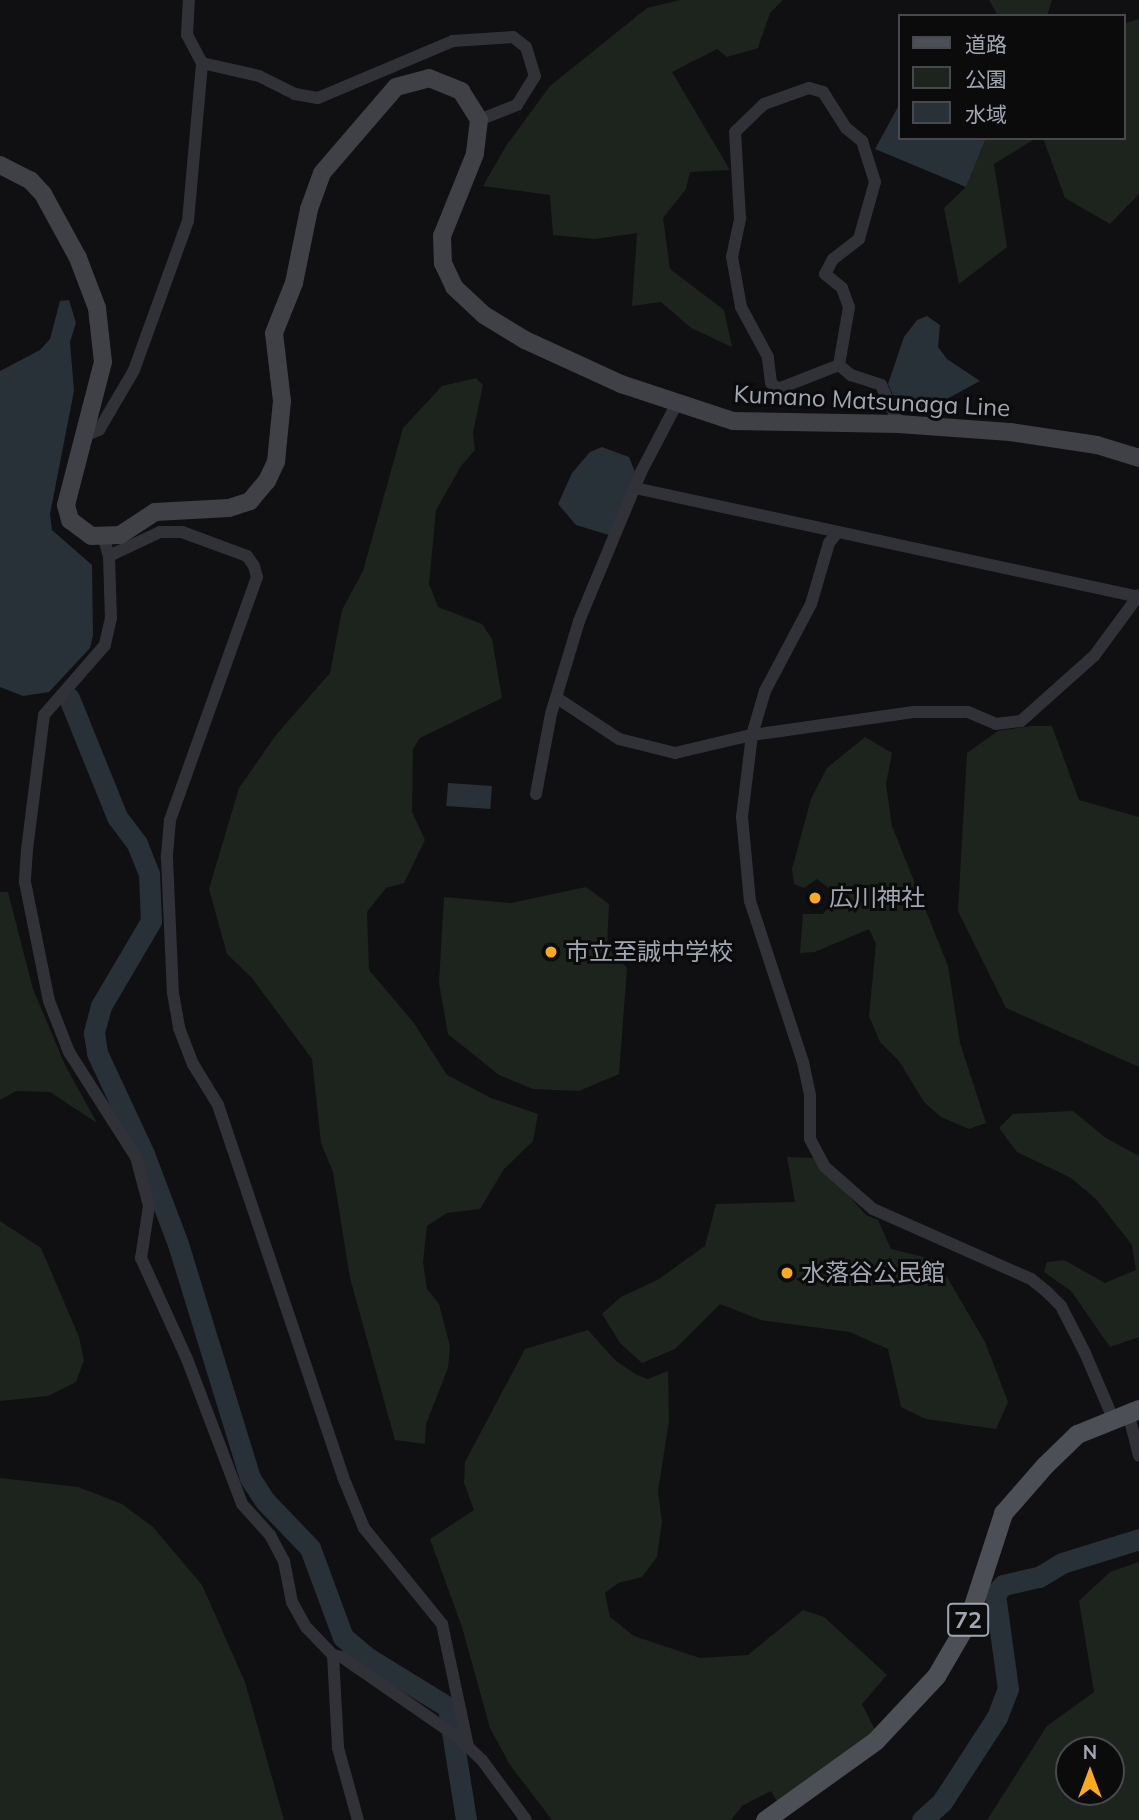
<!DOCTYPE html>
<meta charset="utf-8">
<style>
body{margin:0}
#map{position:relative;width:1139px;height:1820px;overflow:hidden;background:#101012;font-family:Mulish,"Noto Sans JP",sans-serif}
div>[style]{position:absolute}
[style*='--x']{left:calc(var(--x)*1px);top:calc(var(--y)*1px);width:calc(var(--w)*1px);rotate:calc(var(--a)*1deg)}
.green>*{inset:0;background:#1c241d}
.water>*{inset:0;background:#283137;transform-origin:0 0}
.river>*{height:21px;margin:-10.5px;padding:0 10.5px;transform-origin:10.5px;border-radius:10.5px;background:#283137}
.minor>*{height:12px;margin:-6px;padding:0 6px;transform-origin:6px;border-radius:6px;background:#313237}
.secondary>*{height:18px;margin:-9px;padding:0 9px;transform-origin:9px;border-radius:9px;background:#3f4147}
.primary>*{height:19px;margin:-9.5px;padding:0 9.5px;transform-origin:9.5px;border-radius:9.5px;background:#4d4f56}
.dots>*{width:19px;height:19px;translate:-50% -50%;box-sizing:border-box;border:4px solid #0b0b0c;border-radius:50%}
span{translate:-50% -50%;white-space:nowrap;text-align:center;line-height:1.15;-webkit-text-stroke:6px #0b0b0c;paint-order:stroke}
.shield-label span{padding:2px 5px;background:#0b0b0c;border:2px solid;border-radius:5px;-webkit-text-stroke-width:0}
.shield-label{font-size:23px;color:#a0a7b3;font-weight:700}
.street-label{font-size:24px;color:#a0a7b3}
.poi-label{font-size:24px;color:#a0a7b3}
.left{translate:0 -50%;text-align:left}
.legend{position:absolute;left:898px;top:14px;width:228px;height:126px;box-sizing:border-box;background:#0b0b0c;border:2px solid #47494f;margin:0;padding:9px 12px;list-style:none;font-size:21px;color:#a0a7b3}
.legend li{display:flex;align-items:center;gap:14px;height:35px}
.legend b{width:35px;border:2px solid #47494f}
.north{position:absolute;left:1055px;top:1736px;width:70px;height:70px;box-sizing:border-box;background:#0b0b0c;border:2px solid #47494f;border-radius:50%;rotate:0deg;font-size:19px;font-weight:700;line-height:28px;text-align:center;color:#a0a7b3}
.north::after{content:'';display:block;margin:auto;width:24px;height:32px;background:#f9aa21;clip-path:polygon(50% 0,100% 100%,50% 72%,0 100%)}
</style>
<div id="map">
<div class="green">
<i style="clip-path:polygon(680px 0,783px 0,770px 13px,758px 48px,727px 57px,717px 49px,672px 72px,730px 170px,690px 172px,686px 189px,663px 218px,670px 269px,724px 310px,732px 347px,691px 328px,661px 302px,632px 306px,637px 233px,595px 239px,553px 235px,550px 195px,483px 186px,506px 146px,550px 86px,647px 8px)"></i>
<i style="clip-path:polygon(989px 0,1052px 0,1047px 16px,998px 16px)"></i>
<i style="clip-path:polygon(1139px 19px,1139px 194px,1110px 224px,1065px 198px,1043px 138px,1123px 138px,1123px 24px)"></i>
<i style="clip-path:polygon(986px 138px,1036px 138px,994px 164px,1007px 247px,959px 284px,944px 208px,966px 187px)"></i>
<i style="clip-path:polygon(476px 378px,483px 385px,473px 433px,475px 450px,461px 466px,436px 510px,429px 584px,438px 607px,482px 624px,492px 639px,502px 698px,420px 738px,413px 749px,412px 812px,425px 840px,404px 883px,386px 888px,367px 912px,369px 970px,414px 1023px,447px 1075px,491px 1098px,538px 1114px,533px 1141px,504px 1169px,480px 1209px,447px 1213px,427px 1226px,423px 1262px,427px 1289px,439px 1304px,450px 1346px,448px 1368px,426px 1424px,425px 1444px,395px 1440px,350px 1278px,333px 1172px,321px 1143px,312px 1059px,252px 978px,227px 954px,209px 889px,239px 788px,276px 735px,330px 673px,342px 610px,363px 571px,403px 428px,442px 386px)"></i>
<i style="clip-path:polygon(1031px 726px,1052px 726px,1079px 800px,1139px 817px,1139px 1067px,1006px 1008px,958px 911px,967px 753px,998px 731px)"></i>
<i style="clip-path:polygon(865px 737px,892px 753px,886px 784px,892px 826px,948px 966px,960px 1043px,986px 1123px,969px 1129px,941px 1117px,924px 1102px,899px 1061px,880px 1042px,869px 1016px,876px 944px,869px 929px,815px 952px,800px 953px,803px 914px,823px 914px,831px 904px,831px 890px,817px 879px,804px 888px,794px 884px,792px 869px,811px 799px,827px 768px)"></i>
<i style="clip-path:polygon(586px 887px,609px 904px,607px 948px,627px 968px,619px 1074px,579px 1091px,533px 1089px,499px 1075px,448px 1034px,439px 983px,444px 897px,511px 903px)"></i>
<i style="clip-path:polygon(0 892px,8px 892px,33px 989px,65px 1065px,97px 1123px,50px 1092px,16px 1091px,0 1100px)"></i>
<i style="clip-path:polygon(1073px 1111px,1106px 1138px,1139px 1156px,1139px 1337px,1110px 1347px,1071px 1291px,1044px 1272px,1047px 1262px,1064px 1260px,1105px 1283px,1136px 1270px,1132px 1245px,1096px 1199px,1071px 1178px,1017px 1152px,999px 1128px,1013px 1114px)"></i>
<i style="clip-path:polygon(787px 1157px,815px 1158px,866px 1215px,878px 1220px,891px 1249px,932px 1259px,947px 1277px,985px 1342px,1008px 1402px,996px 1429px,926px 1419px,901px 1407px,888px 1349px,850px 1332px,761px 1320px,720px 1304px,675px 1349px,642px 1363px,620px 1343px,602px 1314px,621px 1297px,659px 1279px,705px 1246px,716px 1204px,795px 1202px)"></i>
<i style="clip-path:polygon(0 1221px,41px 1248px,79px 1337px,84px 1360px,76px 1382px,48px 1396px,0 1401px)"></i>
<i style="clip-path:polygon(588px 1330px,616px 1361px,637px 1375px,648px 1379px,668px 1371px,669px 1421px,658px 1491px,662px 1522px,657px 1557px,642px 1577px,618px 1583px,605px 1593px,610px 1617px,634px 1636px,700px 1658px,748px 1655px,803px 1610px,824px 1617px,887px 1675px,862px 1704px,876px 1732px,779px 1805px,771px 1791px,742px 1806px,731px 1820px,552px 1820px,510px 1765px,490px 1728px,462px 1627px,430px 1539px,474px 1510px,464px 1483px,465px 1462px,525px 1349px)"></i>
<i style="clip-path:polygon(0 1478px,78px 1487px,122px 1504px,153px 1527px,202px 1585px,245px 1682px,284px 1820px,0 1820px)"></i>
<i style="clip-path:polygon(evenodd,1139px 1562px,1139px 1820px,987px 1820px,1047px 1726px,1094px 1692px,1079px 1601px,1110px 1572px,1139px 1562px,1069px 1750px,1111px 1750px,1111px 1792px,1069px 1792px,1069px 1750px)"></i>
</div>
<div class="water">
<i style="clip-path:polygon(899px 105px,899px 138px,986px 138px,966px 187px,875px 149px)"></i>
<i style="clip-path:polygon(69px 300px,76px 323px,70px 342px,74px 391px,50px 514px,52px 530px,92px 565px,93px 635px,90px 648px,49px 692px,23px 696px,0 687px,0 371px,40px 350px,50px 339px,60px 301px)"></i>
<i style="clip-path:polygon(927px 316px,940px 325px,938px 347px,947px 359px,980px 381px,930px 408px,916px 410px,895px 400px,888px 384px,904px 337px,917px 320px)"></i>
<i style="clip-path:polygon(602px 447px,629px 457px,635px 472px,612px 536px,576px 525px,558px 504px,572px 473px,590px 452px)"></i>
<i style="left:448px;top:783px;width:44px;height:23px;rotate:4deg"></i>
</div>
<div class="river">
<i style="--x:69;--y:698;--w:128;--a:68"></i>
<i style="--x:117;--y:817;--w:34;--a:53"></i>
<i style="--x:137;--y:844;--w:32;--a:68"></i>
<i style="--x:149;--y:874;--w:47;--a:87.6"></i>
<i style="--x:151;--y:921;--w:99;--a:120.5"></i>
<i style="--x:101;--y:1006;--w:28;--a:105"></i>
<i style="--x:94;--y:1033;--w:20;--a:81"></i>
<i style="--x:97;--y:1053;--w:111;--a:65"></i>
<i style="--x:144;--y:1154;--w:96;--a:69.3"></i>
<i style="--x:178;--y:1244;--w:245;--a:72.9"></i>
<i style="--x:250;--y:1478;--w:27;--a:57"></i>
<i style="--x:265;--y:1501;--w:65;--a:46.2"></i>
<i style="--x:310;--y:1548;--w:95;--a:69.7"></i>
<i style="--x:343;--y:1637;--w:33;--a:40"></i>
<i style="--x:368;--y:1658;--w:94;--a:31.5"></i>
<i style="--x:448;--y:1707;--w:114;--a:80.9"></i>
<i style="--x:922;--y:1820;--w:27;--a:-42"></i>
<i style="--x:942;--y:1802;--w:101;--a:-57.1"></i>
<i style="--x:997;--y:1717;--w:30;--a:-69"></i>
<i style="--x:1008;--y:1689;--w:96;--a:-97.8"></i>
<i style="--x:995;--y:1594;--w:12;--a:-48"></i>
<i style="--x:1003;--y:1585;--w:37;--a:-13"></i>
<i style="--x:1039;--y:1577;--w:27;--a:-31"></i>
<i style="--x:1062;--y:1563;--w:81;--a:-17.3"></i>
</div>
<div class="minor">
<i style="--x:202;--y:63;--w:58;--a:12.8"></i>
<i style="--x:259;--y:76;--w:40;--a:26.6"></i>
<i style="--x:295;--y:94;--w:23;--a:10"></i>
<i style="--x:318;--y:98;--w:147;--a:-22.9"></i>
<i style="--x:453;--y:41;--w:60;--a:-3.8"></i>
<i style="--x:513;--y:37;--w:16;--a:38"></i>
<i style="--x:526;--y:47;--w:30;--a:73"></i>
<i style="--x:535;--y:76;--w:34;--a:122"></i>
<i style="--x:517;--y:105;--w:41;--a:158.5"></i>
<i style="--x:839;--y:365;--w:66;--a:158.5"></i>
<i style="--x:778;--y:389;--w:9;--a:-139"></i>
<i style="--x:771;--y:383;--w:26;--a:-97"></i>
<i style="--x:768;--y:357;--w:57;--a:-118.4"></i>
<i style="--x:741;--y:307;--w:51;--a:-100.2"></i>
<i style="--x:732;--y:257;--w:40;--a:-78"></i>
<i style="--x:740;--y:218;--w:86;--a:-93.3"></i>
<i style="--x:735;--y:132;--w:40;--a:-44"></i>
<i style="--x:764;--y:104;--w:48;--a:-19.6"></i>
<i style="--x:809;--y:88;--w:15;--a:16"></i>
<i style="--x:823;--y:92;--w:43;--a:57.4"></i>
<i style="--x:846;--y:128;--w:21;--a:39"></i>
<i style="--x:862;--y:141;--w:43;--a:72.4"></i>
<i style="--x:875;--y:182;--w:59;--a:105.7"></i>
<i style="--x:859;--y:239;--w:33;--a:142"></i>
<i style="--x:833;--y:259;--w:17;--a:118"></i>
<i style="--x:825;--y:274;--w:22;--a:39"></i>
<i style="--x:842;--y:288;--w:20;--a:70"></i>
<i style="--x:849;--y:307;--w:59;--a:99.8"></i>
<i style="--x:839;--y:365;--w:16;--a:40"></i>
<i style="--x:851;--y:375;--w:32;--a:18"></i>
<i style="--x:881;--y:385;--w:43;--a:65.2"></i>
<i style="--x:84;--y:436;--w:16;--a:-22"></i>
<i style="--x:99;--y:430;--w:69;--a:-59.7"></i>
<i style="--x:134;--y:370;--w:158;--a:-70.1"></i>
<i style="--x:188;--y:221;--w:159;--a:-84.9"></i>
<i style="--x:202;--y:63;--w:32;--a:-118"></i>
<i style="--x:187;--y:35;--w:35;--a:-87"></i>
<i style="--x:635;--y:488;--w:516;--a:12.2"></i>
<i style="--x:836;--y:534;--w:11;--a:128"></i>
<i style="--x:829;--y:543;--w:64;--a:106.4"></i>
<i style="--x:811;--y:604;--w:98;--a:117.9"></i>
<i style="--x:765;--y:691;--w:46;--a:106.5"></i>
<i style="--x:752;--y:735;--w:83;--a:97"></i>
<i style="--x:742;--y:817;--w:84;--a:84.6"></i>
<i style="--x:750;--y:901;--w:169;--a:71.8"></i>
<i style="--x:803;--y:1062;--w:35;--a:78"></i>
<i style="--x:810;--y:1096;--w:43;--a:90"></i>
<i style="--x:810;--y:1139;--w:32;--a:62"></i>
<i style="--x:825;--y:1167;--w:64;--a:41.2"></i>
<i style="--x:873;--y:1209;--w:173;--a:23.9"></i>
<i style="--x:1031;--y:1279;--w:19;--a:39"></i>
<i style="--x:1046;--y:1291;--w:21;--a:45"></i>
<i style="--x:1061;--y:1306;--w:53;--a:62.9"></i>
<i style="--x:1085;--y:1353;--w:69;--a:66.8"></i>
<i style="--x:104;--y:539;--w:18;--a:74"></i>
<i style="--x:109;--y:556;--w:62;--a:88.2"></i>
<i style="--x:111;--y:618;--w:28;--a:103"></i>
<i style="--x:105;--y:645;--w:93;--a:131.1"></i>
<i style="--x:44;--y:715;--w:136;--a:97.2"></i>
<i style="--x:27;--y:850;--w:32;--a:94"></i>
<i style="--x:25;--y:882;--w:121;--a:78.6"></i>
<i style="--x:49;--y:1001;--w:55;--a:68.6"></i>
<i style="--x:69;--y:1052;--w:125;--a:57.5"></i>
<i style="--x:136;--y:1157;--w:51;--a:75.1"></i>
<i style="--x:149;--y:1206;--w:53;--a:98.7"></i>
<i style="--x:141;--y:1258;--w:111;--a:65.5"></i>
<i style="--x:187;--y:1359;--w:155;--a:69.2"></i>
<i style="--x:242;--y:1504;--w:42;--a:47.9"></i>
<i style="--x:270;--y:1535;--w:30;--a:62"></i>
<i style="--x:284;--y:1561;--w:42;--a:79"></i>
<i style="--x:292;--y:1602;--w:29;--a:61"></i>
<i style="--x:306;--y:1627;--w:39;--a:46"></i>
<i style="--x:333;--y:1655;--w:9;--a:13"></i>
<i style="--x:342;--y:1657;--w:142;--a:34.7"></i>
<i style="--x:459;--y:1738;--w:32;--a:44"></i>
<i style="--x:482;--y:1760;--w:74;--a:53.7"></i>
<i style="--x:109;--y:556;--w:56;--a:-25.2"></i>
<i style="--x:160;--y:532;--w:22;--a:0"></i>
<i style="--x:182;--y:532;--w:69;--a:20.3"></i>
<i style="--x:247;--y:556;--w:12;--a:55"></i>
<i style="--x:254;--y:566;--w:11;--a:75"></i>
<i style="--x:257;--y:577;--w:258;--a:109.7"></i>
<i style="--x:170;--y:820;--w:38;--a:95"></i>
<i style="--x:167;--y:858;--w:135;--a:87.5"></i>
<i style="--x:173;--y:993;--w:36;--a:80"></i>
<i style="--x:179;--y:1028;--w:39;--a:69"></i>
<i style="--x:193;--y:1064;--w:48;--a:58.6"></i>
<i style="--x:218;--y:1105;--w:392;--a:71.4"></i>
<i style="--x:343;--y:1477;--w:55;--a:67.6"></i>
<i style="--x:364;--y:1528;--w:124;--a:50.9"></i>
<i style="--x:442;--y:1624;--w:125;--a:78"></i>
<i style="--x:557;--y:698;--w:74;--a:33.5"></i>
<i style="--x:619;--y:739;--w:58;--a:14"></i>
<i style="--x:675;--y:753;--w:79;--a:-13.2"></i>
<i style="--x:752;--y:735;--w:163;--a:-8.1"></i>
<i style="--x:913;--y:712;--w:55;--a:0"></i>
<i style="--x:968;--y:712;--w:30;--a:23"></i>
<i style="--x:996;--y:724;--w:25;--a:-7"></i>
<i style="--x:1021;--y:721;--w:98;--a:-41.7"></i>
<i style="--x:1094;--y:656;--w:76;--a:-53.6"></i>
<i style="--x:536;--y:794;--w:81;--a:-79.4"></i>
<i style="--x:551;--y:714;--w:97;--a:-73.2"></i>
<i style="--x:579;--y:621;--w:161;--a:-67.4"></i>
<i style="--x:641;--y:472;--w:78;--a:-62.4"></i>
<i style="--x:1128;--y:1412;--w:45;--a:76"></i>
<i style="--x:333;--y:1655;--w:93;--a:86.9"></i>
<i style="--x:338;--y:1748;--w:75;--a:74.5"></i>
</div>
<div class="secondary">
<i style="--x:0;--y:165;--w:34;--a:27"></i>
<i style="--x:30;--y:180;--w:19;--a:47"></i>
<i style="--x:43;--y:194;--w:73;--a:61.3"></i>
<i style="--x:78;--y:258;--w:53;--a:69.2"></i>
<i style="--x:97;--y:308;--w:54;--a:83.7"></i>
<i style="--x:103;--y:362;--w:148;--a:104.5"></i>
<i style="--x:66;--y:505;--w:16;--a:75"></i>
<i style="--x:70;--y:520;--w:26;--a:37"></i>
<i style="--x:91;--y:536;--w:29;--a:-2"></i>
<i style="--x:120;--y:535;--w:42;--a:-33.3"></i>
<i style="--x:155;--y:512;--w:74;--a:-3.1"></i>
<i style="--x:229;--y:508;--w:22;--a:-18"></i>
<i style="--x:250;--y:501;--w:26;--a:-50"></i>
<i style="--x:267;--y:481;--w:21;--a:-65"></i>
<i style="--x:276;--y:462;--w:61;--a:-84.4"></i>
<i style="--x:282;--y:401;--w:68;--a:-96.7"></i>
<i style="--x:274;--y:333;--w:54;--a:-68.2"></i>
<i style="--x:294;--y:283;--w:76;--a:-78.5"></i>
<i style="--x:309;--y:209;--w:38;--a:-70"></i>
<i style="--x:322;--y:173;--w:113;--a:-49.3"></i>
<i style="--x:396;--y:87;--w:34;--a:-15"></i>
<i style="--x:429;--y:78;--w:35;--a:22"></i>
<i style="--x:461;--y:91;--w:34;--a:58"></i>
<i style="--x:479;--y:120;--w:34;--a:97"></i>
<i style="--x:475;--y:154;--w:88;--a:111.9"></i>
<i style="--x:442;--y:236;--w:27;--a:88"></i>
<i style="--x:443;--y:263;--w:26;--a:65"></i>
<i style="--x:454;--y:287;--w:41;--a:43"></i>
<i style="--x:484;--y:315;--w:48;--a:31.4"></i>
<i style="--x:525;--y:340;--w:106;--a:24.6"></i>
<i style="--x:621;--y:384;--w:118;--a:18.3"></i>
<i style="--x:733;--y:421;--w:166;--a:1"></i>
<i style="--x:899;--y:424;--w:111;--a:4.1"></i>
<i style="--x:1010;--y:432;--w:88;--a:8.5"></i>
<i style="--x:1097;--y:445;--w:44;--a:17.2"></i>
</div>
<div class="primary">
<i style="--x:765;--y:1820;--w:135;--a:-35.7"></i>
<i style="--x:875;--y:1741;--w:89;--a:-46.8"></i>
<i style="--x:936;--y:1676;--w:64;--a:-59.8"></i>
<i style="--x:968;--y:1621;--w:114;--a:-72"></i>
<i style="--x:1003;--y:1513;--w:64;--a:-48.8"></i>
<i style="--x:1045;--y:1465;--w:45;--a:-44.1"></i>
<i style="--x:1077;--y:1434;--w:67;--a:-22"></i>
</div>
<div class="dots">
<i style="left:815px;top:898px;background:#f9aa21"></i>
<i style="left:551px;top:952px;background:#f9aa21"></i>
<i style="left:787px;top:1273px;background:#f9aa21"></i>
</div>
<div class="shield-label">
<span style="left:968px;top:1620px">72</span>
</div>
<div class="street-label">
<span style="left:872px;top:401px;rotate:3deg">Kumano Matsunaga Line</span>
</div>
<div class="poi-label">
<span class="left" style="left:829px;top:898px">広川神社</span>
<span class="left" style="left:565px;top:952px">市立至誠中学校</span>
<span class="left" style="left:801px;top:1273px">水落谷公民館</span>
</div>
<ul class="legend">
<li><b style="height:9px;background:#4d4f56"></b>道路</li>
<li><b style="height:19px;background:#1c241d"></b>公園</li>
<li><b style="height:19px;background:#283137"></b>水域</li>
</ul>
<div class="north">N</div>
</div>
